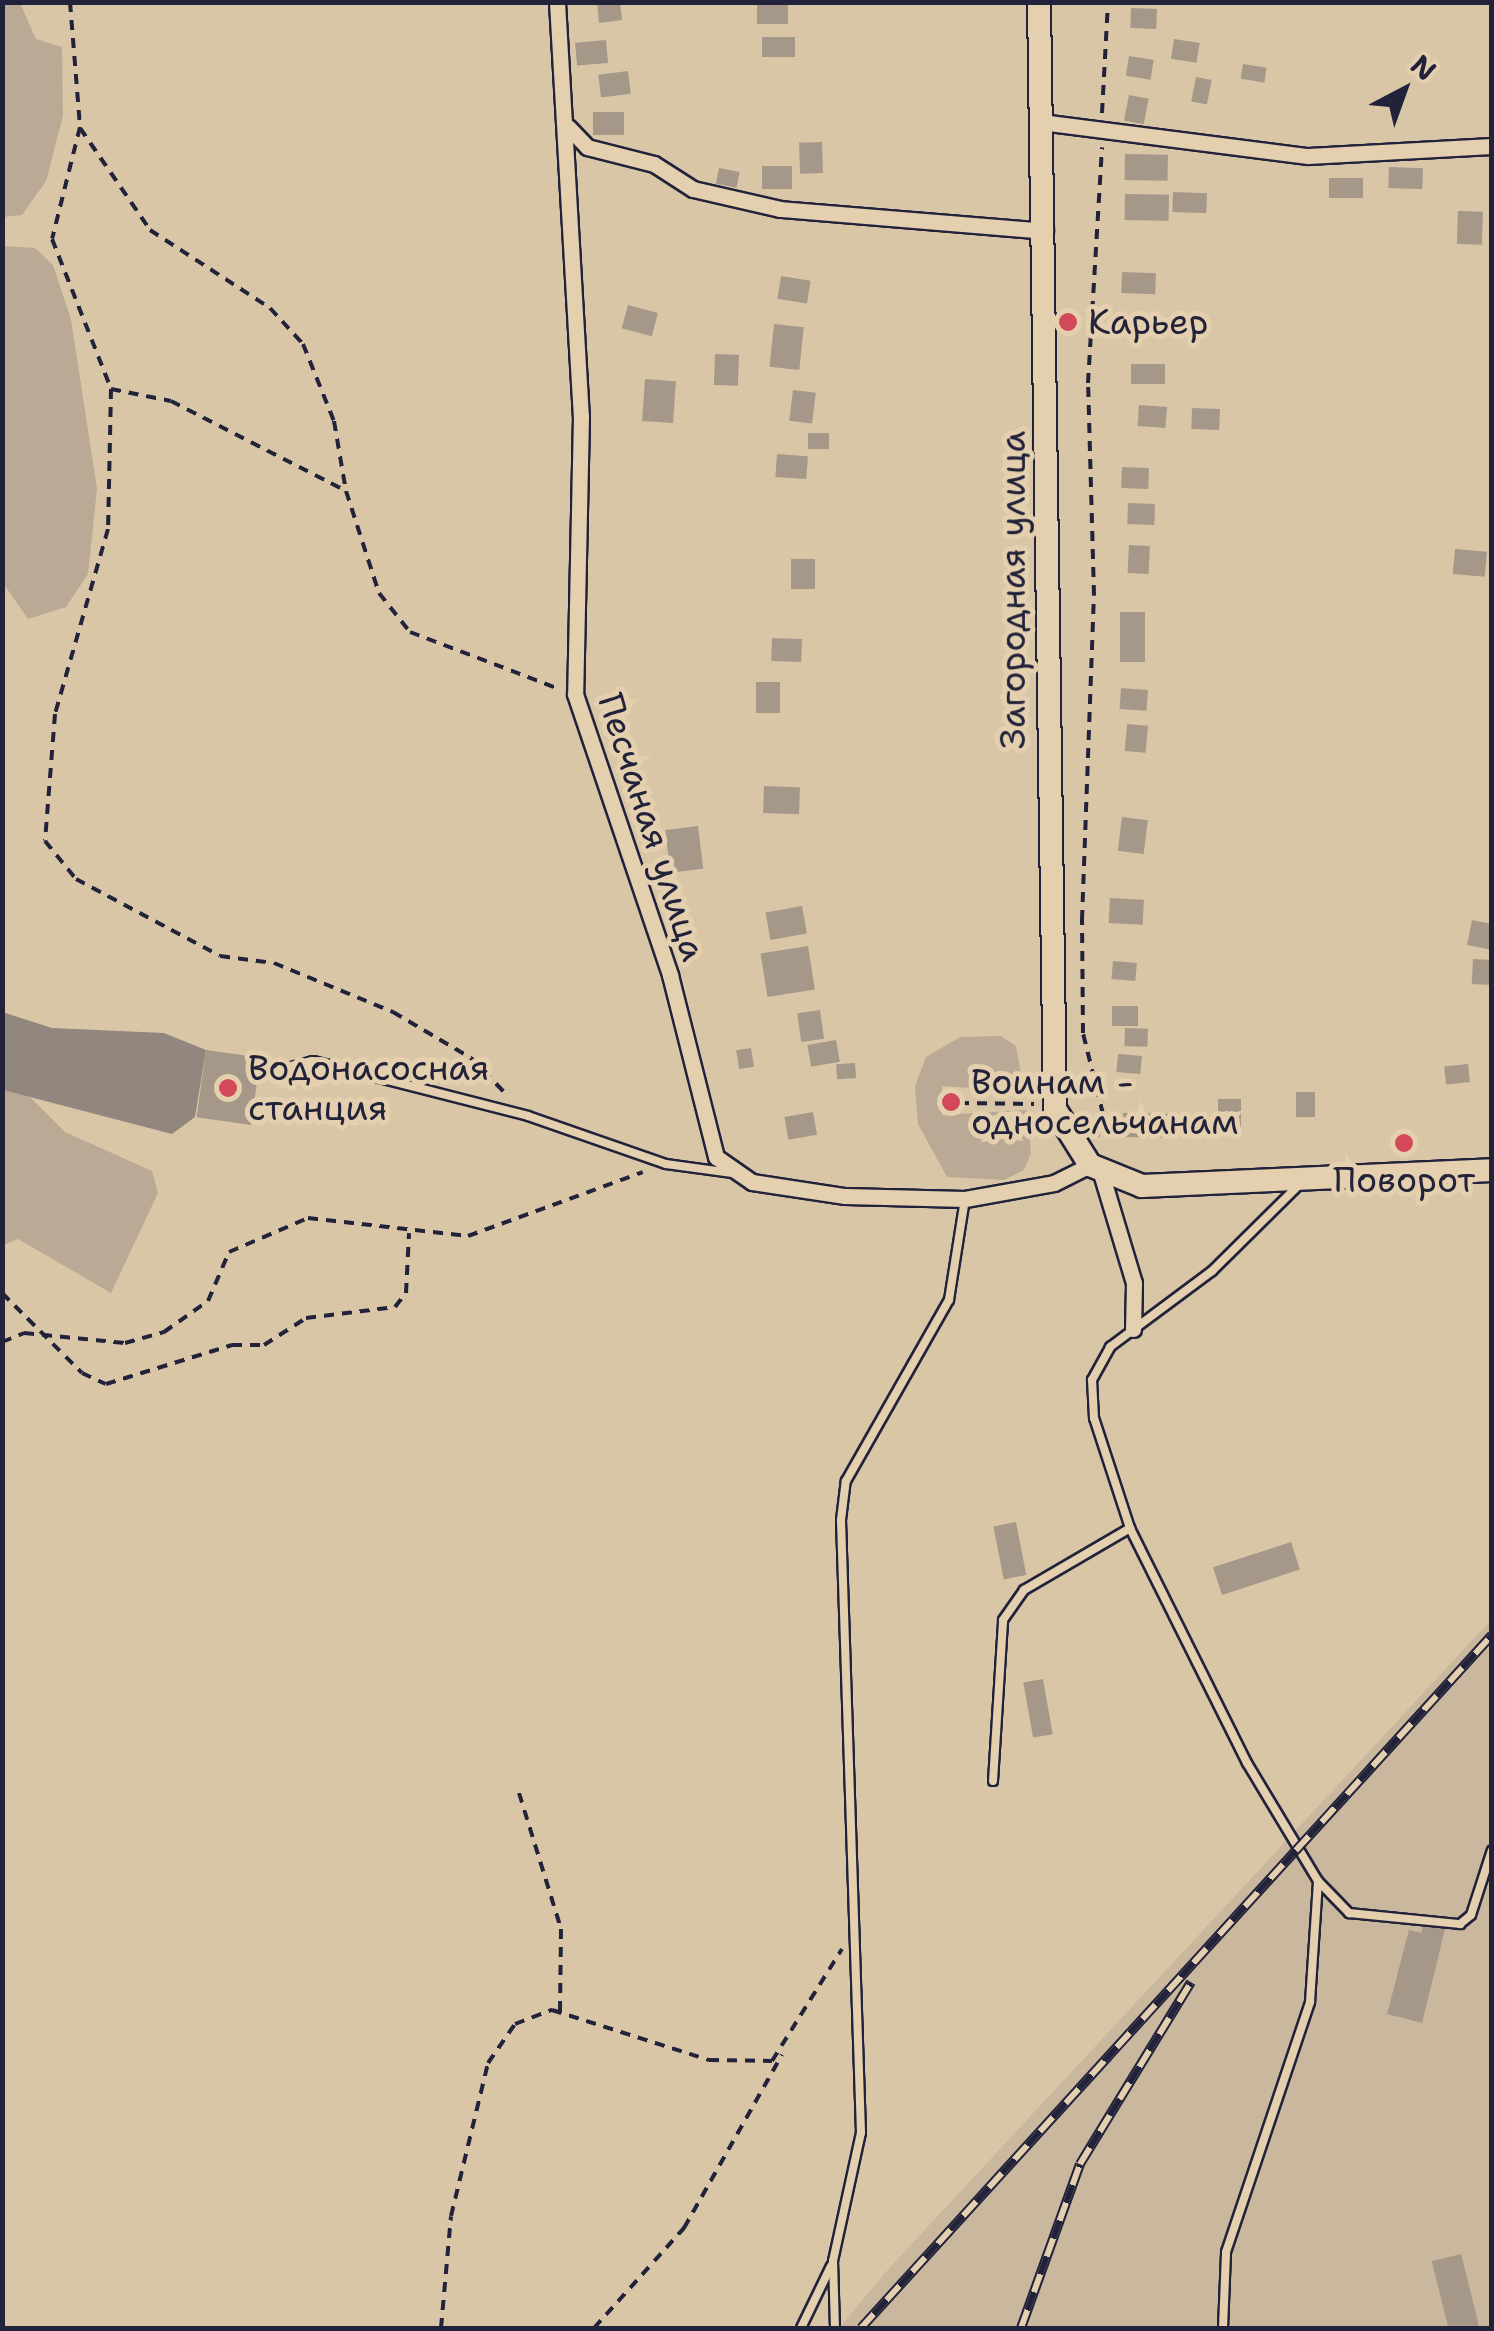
<!DOCTYPE html>
<meta charset="utf-8">
<style>
body{margin:0}
#map{position:relative;width:1494px;height:2331px;overflow:hidden;background:#d8c6a7;font-family:"Shantell Sans",sans-serif}
div>[style]{position:absolute}
[style*='--x']{left:calc(var(--x)*1px);top:calc(var(--y)*1px);width:calc(var(--w)*1px);rotate:calc(var(--a)*1deg)}
.built>*{inset:0;background:#c9b89e}
.green>*{inset:0;background:#baaa95}
.water>*{inset:0;background:#92877e}
.building>*{inset:0;background:#a69889;transform-origin:0 0}
.path>*{height:4px;margin-top:-2px;transform-origin:0;background:repeating-linear-gradient(90deg,#22223b 0 10px,transparent 0 18px)}
.roads{filter:drop-shadow(2px 0 #22223b) drop-shadow(-2px 0 #22223b) drop-shadow(0 2px #22223b) drop-shadow(0 -2px #22223b)}
.lane>*{height:8px;margin:-4px;padding:0 4px;transform-origin:4px;border-radius:4px;background:#e4d0ae}
.street>*{height:15px;margin:-7.5px;padding:0 7.5px;transform-origin:7.5px;border-radius:7.5px;background:#e4d0ae}
.secondary>*{height:22px;margin:-11px;padding:0 11px;transform-origin:11px;border-radius:11px;background:#e4d0ae}
.rail>*{height:10px;margin-top:-5px;transform-origin:0;background:repeating-linear-gradient(90deg,#e4d0ae 0 19px,#22223b 0 38px);box-sizing:border-box;border-block:2px solid #22223b}
.dots>*{width:28px;height:28px;translate:-50% -50%;box-sizing:border-box;border:5px solid #e4d0ae;border-radius:50%}
span{translate:-50% -50%;white-space:nowrap;text-align:center;line-height:1.15;-webkit-text-stroke:10px #e4d0ae;paint-order:stroke}
.poi-label{font-size:35px;color:#22223b}
.left{translate:0 -50%;text-align:left}
.street-label{font-size:35px;color:#22223b}
.frame{position:absolute;inset:0;border:5px solid #22223b;pointer-events:none}
.north{position:absolute;left:1354px;top:40px;width:100px;height:100px;-webkit-text-stroke:8px #e4d0ae;paint-order:stroke;rotate:41deg;font-size:28px;font-weight:700;line-height:40px;text-align:center;color:#22223b}
.north::after{content:'';display:block;margin:auto;width:35px;height:45px;background:#22223b;clip-path:polygon(50% 0,100% 100%,50% 72%,0 100%)}
</style>
<div id="map">
<div class="built">
<i style="clip-path:polygon(1491px 1620px,1491px 2328px,839px 2328px,884px 2274px)"></i>
</div>
<div class="green">
<i style="clip-path:polygon(2px 3px,20px 3px,36px 39px,62px 47px,63px 116px,46px 181px,22px 215px,3px 217px)"></i>
<i style="clip-path:polygon(3px 246px,35px 248px,53px 265px,71px 319px,97px 489px,88px 574px,66px 607px,28px 619px,3px 583px)"></i>
<i style="clip-path:polygon(1001px 1036px,1016px 1046px,1024px 1092px,942px 1086px,942px 1115px,1027px 1110px,1031px 1153px,1024px 1170px,1004px 1180px,947px 1177px,918px 1124px,915px 1086px,926px 1057px,960px 1037px)"></i>
<i style="clip-path:polygon(3px 1090px,30px 1097px,65px 1132px,152px 1171px,158px 1193px,111px 1293px,18px 1239px,3px 1245px)"></i>
</div>
<div class="water">
<i style="clip-path:polygon(2px 1012px,52px 1028px,164px 1033px,206px 1050px,195px 1117px,172px 1134px,3px 1090px)"></i>
</div>
<div class="building">
<i style="clip-path:polygon(597px 2px,620px 2px,622px 20px,599px 23px)"></i>
<i style="left:757px;top:2px;width:31px;height:22px"></i>
<i style="left:1131px;top:8px;width:26px;height:20px;rotate:2deg"></i>
<i style="left:762px;top:37px;width:33px;height:20px"></i>
<i style="left:1174px;top:39px;width:26px;height:20px;rotate:9deg"></i>
<i style="left:606px;top:40px;width:23px;height:31px;rotate:85deg"></i>
<i style="left:1129px;top:56px;width:25px;height:20px;rotate:9deg"></i>
<i style="left:1243px;top:64px;width:24px;height:15px;rotate:9deg"></i>
<i style="left:628px;top:71px;width:23px;height:30px;rotate:83deg"></i>
<i style="left:1196px;top:77px;width:16px;height:25px;rotate:11deg"></i>
<i style="left:1129px;top:95px;width:20px;height:26px;rotate:11deg"></i>
<i style="left:593px;top:112px;width:31px;height:23px"></i>
<i style="left:822px;top:142px;width:31px;height:23px;rotate:88deg"></i>
<i style="left:1125px;top:154px;width:43px;height:26px;rotate:1deg"></i>
<i style="left:762px;top:166px;width:30px;height:23px"></i>
<i style="left:1389px;top:167px;width:34px;height:21px;rotate:2deg"></i>
<i style="left:719px;top:168px;width:21px;height:16px;rotate:11deg"></i>
<i style="left:1329px;top:178px;width:34px;height:20px"></i>
<i style="left:1173px;top:192px;width:34px;height:20px;rotate:2deg"></i>
<i style="left:1125px;top:194px;width:44px;height:26px;rotate:1deg"></i>
<i style="left:1458px;top:211px;width:25px;height:33px;rotate:2deg"></i>
<i style="left:1122px;top:272px;width:34px;height:21px;rotate:2deg"></i>
<i style="left:781px;top:276px;width:30px;height:23px;rotate:9deg"></i>
<i style="left:628px;top:305px;width:31px;height:24px;rotate:15deg"></i>
<i style="left:774px;top:324px;width:30px;height:43px;rotate:6deg"></i>
<i style="left:715px;top:354px;width:24px;height:31px;rotate:2deg"></i>
<i style="left:1131px;top:364px;width:34px;height:20px"></i>
<i style="left:645px;top:379px;width:31px;height:42px;rotate:4deg"></i>
<i style="left:793px;top:390px;width:23px;height:31px;rotate:7deg"></i>
<i style="left:1139px;top:405px;width:28px;height:21px;rotate:4deg"></i>
<i style="left:1192px;top:408px;width:28px;height:21px;rotate:2deg"></i>
<i style="left:808px;top:433px;width:21px;height:16px"></i>
<i style="left:777px;top:454px;width:31px;height:23px;rotate:4deg"></i>
<i style="left:1122px;top:467px;width:27px;height:21px;rotate:2deg"></i>
<i style="left:1128px;top:503px;width:27px;height:21px;rotate:2deg"></i>
<i style="left:1129px;top:545px;width:21px;height:28px;rotate:3deg"></i>
<i style="left:1455px;top:549px;width:32px;height:25px;rotate:5deg"></i>
<i style="left:791px;top:559px;width:24px;height:30px"></i>
<i style="left:1120px;top:612px;width:25px;height:50px"></i>
<i style="left:772px;top:638px;width:30px;height:23px;rotate:2deg"></i>
<i style="left:756px;top:682px;width:24px;height:31px"></i>
<i style="left:1121px;top:688px;width:27px;height:21px;rotate:4deg"></i>
<i style="left:1127px;top:724px;width:21px;height:27px;rotate:5deg"></i>
<i style="left:764px;top:786px;width:36px;height:27px;rotate:2deg"></i>
<i style="left:1122px;top:817px;width:26px;height:34px;rotate:7deg"></i>
<i style="left:698px;top:826px;width:43px;height:33px;rotate:83deg"></i>
<i style="left:1110px;top:898px;width:34px;height:25px;rotate:3deg"></i>
<i style="left:802px;top:906px;width:28px;height:37px;rotate:80deg"></i>
<i style="clip-path:polygon(1472px 920px,1492px 924px,1492px 950px,1467px 945px)"></i>
<i style="left:808px;top:946px;width:44px;height:48px;rotate:81deg"></i>
<i style="left:1473px;top:959px;width:19px;height:25px;rotate:3deg"></i>
<i style="left:1113px;top:961px;width:24px;height:18px;rotate:5deg"></i>
<i style="left:1112px;top:1006px;width:26px;height:20px"></i>
<i style="left:820px;top:1010px;width:29px;height:23px;rotate:82deg"></i>
<i style="left:1125px;top:1028px;width:23px;height:18px;rotate:2deg"></i>
<i style="left:836px;top:1040px;width:22px;height:29px;rotate:80deg"></i>
<i style="left:751px;top:1048px;width:19px;height:15px;rotate:81deg"></i>
<i style="left:206px;top:1050px;width:55px;height:68px;rotate:8deg"></i>
<i style="left:1118px;top:1054px;width:24px;height:18px;rotate:5deg"></i>
<i style="left:855px;top:1063px;width:15px;height:19px;rotate:86deg"></i>
<i style="left:1468px;top:1064px;width:18px;height:24px;rotate:84deg"></i>
<i style="left:1296px;top:1092px;width:19px;height:25px"></i>
<i style="left:1218px;top:1099px;width:23px;height:31px"></i>
<i style="left:813px;top:1112px;width:23px;height:29px;rotate:80deg"></i>
<i style="left:1123px;top:1113px;width:45px;height:24px;rotate:1deg"></i>
<i style="left:1016px;top:1522px;width:54px;height:23px;rotate:79deg"></i>
<i style="left:1291px;top:1542px;width:29px;height:82px;rotate:72deg"></i>
<i style="left:1043px;top:1679px;width:56px;height:20px;rotate:80deg"></i>
<i style="clip-path:polygon(1425px 1920px,1446px 1925px,1422px 2023px,1387px 2014px,1409px 1930px,1421px 1933px)"></i>
<i style="left:1461px;top:2254px;width:76px;height:30px;rotate:76deg"></i>
</div>
<div class="path">
<i style="--x:70;--y:2;--w:125;--a:85.4"></i>
<i style="--x:80;--y:127;--w:115;--a:104"></i>
<i style="--x:52;--y:239;--w:161;--a:68.5"></i>
<i style="--x:111;--y:389;--w:61;--a:11.3"></i>
<i style="--x:171;--y:401;--w:197;--a:27.2"></i>
<i style="--x:346;--y:491;--w:107;--a:72.1"></i>
<i style="--x:379;--y:593;--w:50;--a:51.5"></i>
<i style="--x:410;--y:632;--w:157;--a:20.9"></i>
<i style="--x:1102;--y:113;--w:111;--a:-86.9"></i>
<i style="--x:80;--y:128;--w:124;--a:55.5"></i>
<i style="--x:150;--y:230;--w:143;--a:33"></i>
<i style="--x:270;--y:308;--w:49;--a:47.5"></i>
<i style="--x:303;--y:344;--w:83;--a:68.1"></i>
<i style="--x:334;--y:421;--w:71;--a:80.3"></i>
<i style="--x:111;--y:389;--w:140;--a:91.2"></i>
<i style="--x:108;--y:529;--w:192;--a:106"></i>
<i style="--x:55;--y:714;--w:127;--a:94.5"></i>
<i style="--x:45;--y:841;--w:49;--a:50.8"></i>
<i style="--x:76;--y:879;--w:163;--a:28.1"></i>
<i style="--x:220;--y:956;--w:54;--a:7.4"></i>
<i style="--x:274;--y:963;--w:129;--a:22.4"></i>
<i style="--x:393;--y:1012;--w:91;--a:30.5"></i>
<i style="--x:471;--y:1058;--w:53;--a:45.8"></i>
<i style="--x:959;--y:1103;--w:75;--a:0.8"></i>
<i style="--x:1097;--y:1137;--w:24;--a:-75"></i>
<i style="--x:1103;--y:1114;--w:83;--a:-103.9"></i>
<i style="--x:1083;--y:1033;--w:113;--a:-90.5"></i>
<i style="--x:1082;--y:920;--w:325;--a:-87.9"></i>
<i style="--x:1094;--y:595;--w:212;--a:-91.6"></i>
<i style="--x:1088;--y:383;--w:236;--a:-86.6"></i>
<i style="--x:2;--y:1293;--w:113;--a:45"></i>
<i style="--x:82;--y:1373;--w:26;--a:25"></i>
<i style="--x:106;--y:1384;--w:132;--a:-17.2"></i>
<i style="--x:232;--y:1345;--w:32;--a:0"></i>
<i style="--x:264;--y:1345;--w:50;--a:-32.7"></i>
<i style="--x:306;--y:1318;--w:90;--a:-7"></i>
<i style="--x:395;--y:1307;--w:18;--a:-52"></i>
<i style="--x:406;--y:1293;--w:60;--a:-87.1"></i>
<i style="--x:2;--y:1342;--w:24;--a:-22"></i>
<i style="--x:24;--y:1333;--w:101;--a:5.7"></i>
<i style="--x:125;--y:1343;--w:41;--a:-15.8"></i>
<i style="--x:164;--y:1332;--w:54;--a:-35.2"></i>
<i style="--x:208;--y:1301;--w:53;--a:-66.8"></i>
<i style="--x:229;--y:1252;--w:86;--a:-23.3"></i>
<i style="--x:308;--y:1218;--w:161;--a:6.4"></i>
<i style="--x:468;--y:1236;--w:186;--a:-20.1"></i>
<i style="--x:519;--y:1793;--w:142;--a:72.8"></i>
<i style="--x:561;--y:1929;--w:83;--a:90.7"></i>
<i style="--x:441;--y:2328;--w:112;--a:-84.9"></i>
<i style="--x:451;--y:2216;--w:157;--a:-76.4"></i>
<i style="--x:488;--y:2063;--w:47;--a:-55.3"></i>
<i style="--x:515;--y:2024;--w:40;--a:-21"></i>
<i style="--x:552;--y:2010;--w:165;--a:17.7"></i>
<i style="--x:709;--y:2060;--w:63;--a:0.9"></i>
<i style="--x:772;--y:2061;--w:132;--a:-58"></i>
<i style="--x:594;--y:2328;--w:135;--a:-48"></i>
<i style="--x:684;--y:2228;--w:199;--a:-60.5"></i>
</div>
<div class="roads">
<div class="lane">
<i style="--x:280;--y:1070;--w:34;--a:-15"></i>
<i style="--x:313;--y:1061;--w:222;--a:14.3"></i>
<i style="--x:528;--y:1116;--w:146;--a:19.2"></i>
<i style="--x:666;--y:1164;--w:67;--a:7.8"></i>
<i style="--x:993;--y:1781;--w:161;--a:-86.4"></i>
<i style="--x:1003;--y:1620;--w:37;--a:-55"></i>
<i style="--x:1024;--y:1590;--w:123;--a:-30.3"></i>
<i style="--x:1318;--y:1881;--w:45;--a:45.9"></i>
<i style="--x:1349;--y:1913;--w:112;--a:5.7"></i>
<i style="--x:1460;--y:1924;--w:14;--a:-39"></i>
<i style="--x:1471;--y:1915;--w:68;--a:-72.1"></i>
<i style="--x:801;--y:2328;--w:69;--a:-64.2"></i>
<i style="--x:835;--y:2328;--w:67;--a:-91.7"></i>
<i style="--x:833;--y:2261;--w:131;--a:-77.7"></i>
<i style="--x:861;--y:2133;--w:613;--a:-91.87"></i>
<i style="--x:841;--y:1520;--w:39;--a:-83"></i>
<i style="--x:846;--y:1481;--w:208;--a:-60.4"></i>
<i style="--x:949;--y:1300;--w:102;--a:-81"></i>
<i style="--x:1223;--y:2328;--w:76;--a:-87.7"></i>
<i style="--x:1226;--y:2252;--w:264;--a:-71.4"></i>
<i style="--x:1310;--y:2002;--w:121;--a:-86.2"></i>
<i style="--x:1318;--y:1881;--w:138;--a:-121"></i>
<i style="--x:1247;--y:1763;--w:263;--a:-116.5"></i>
<i style="--x:1130;--y:1528;--w:116;--a:-108.1"></i>
<i style="--x:1094;--y:1418;--w:38;--a:-93"></i>
<i style="--x:1092;--y:1380;--w:38;--a:-61"></i>
<i style="--x:1110;--y:1347;--w:127;--a:-36.7"></i>
<i style="--x:1212;--y:1271;--w:122;--a:-44.7"></i>
</div>
<div class="street">
<i style="--x:557;--y:2;--w:415;--a:86.7"></i>
<i style="--x:581;--y:416;--w:278;--a:91.2"></i>
<i style="--x:575;--y:694;--w:297;--a:71.3"></i>
<i style="--x:670;--y:975;--w:188;--a:75.8"></i>
<i style="--x:716;--y:1157;--w:44;--a:34.8"></i>
<i style="--x:752;--y:1182;--w:94;--a:8.6"></i>
<i style="--x:845;--y:1196;--w:120;--a:1.4"></i>
<i style="--x:965;--y:1199;--w:90;--a:-10.2"></i>
<i style="--x:1054;--y:1183;--w:40;--a:-26.6"></i>
<i style="--x:1041;--y:122;--w:269;--a:7.3"></i>
<i style="--x:1308;--y:156;--w:184;--a:-3.1"></i>
<i style="--x:568;--y:127;--w:28;--a:46"></i>
<i style="--x:587;--y:147;--w:69;--a:14.2"></i>
<i style="--x:654;--y:164;--w:46;--a:32.7"></i>
<i style="--x:693;--y:189;--w:89;--a:12.9"></i>
<i style="--x:780;--y:209;--w:266;--a:4.7"></i>
<i style="--x:1101;--y:1173;--w:115;--a:73.3"></i>
<i style="--x:1134;--y:1283;--w:46;--a:91.2"></i>
</div>
<div class="secondary">
<i style="--x:1039;--y:2;--w:1107;--a:89.17"></i>
<i style="--x:1055;--y:1109;--w:66;--a:58"></i>
<i style="--x:1090;--y:1165;--w:56;--a:22"></i>
<i style="--x:1142;--y:1186;--w:350;--a:-2.6"></i>
</div>
</div>
<div class="rail">
<i style="--x:861;--y:2328;--w:937;--a:-47.68"></i>
<i style="--x:1021;--y:2328;--w:174;--a:-70.2"></i>
<i style="--x:1080;--y:2164;--w:213;--a:-58.6"></i>
</div>
<div class="dots">
<i style="left:1068px;top:322px;background:#d1495b"></i>
<i style="left:228px;top:1088px;background:#d1495b"></i>
<i style="left:951px;top:1102px;background:#d1495b"></i>
<i style="left:1404px;top:1143px;background:#d1495b"></i>
</div>
<div class="poi-label">
<span class="left" style="left:1088px;top:322px">Карьер</span>
<span class="left" style="left:248px;top:1088px">Водонасосная<br>станция</span>
<span class="left" style="left:971px;top:1102px">Воинам -<br>односельчанам</span>
<span style="left:1404px;top:1180px">Поворот</span>
</div>
<div class="street-label">
<span style="left:1013px;top:590px;rotate:-90deg">Загородная улица</span>
<span style="left:652px;top:827px;rotate:72deg">Песчаная улица</span>
</div>
<div class="frame"></div>
<div class="north">N</div>
</div>
